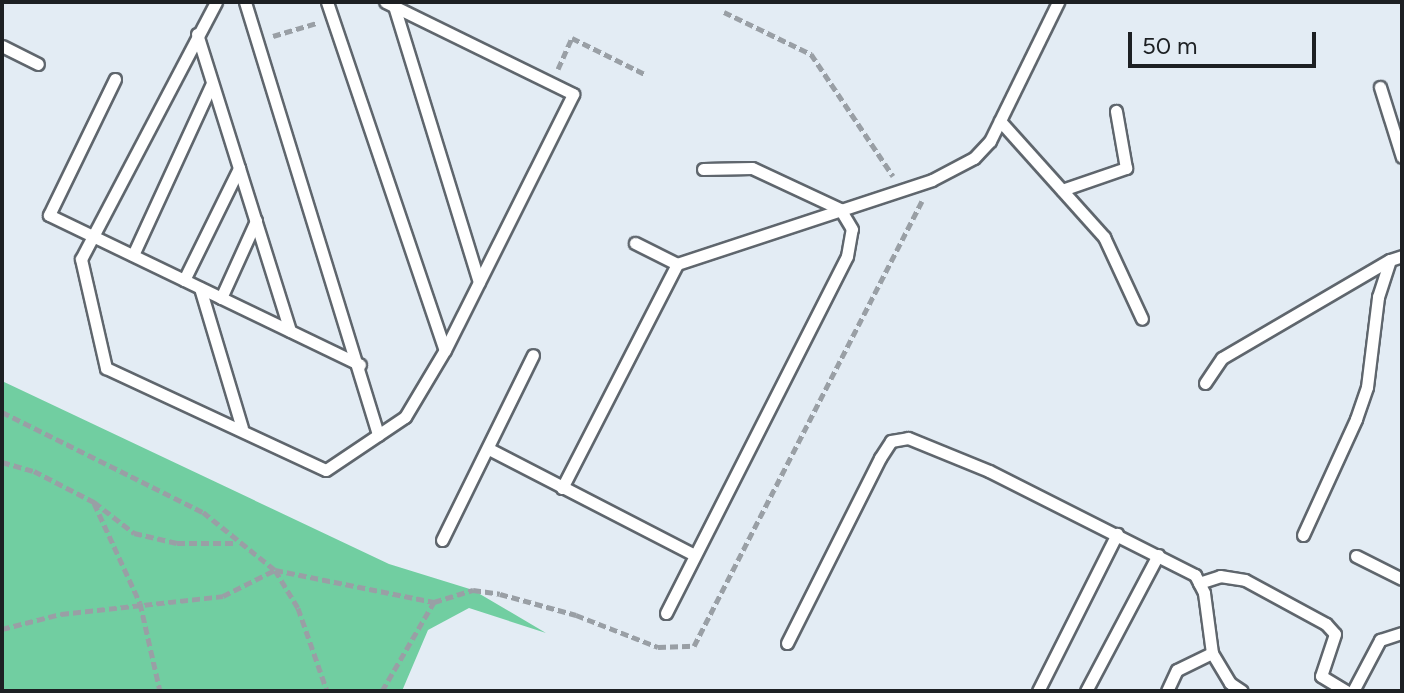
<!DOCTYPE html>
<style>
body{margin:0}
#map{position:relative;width:1404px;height:693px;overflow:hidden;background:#e3ecf4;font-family:Figtree,sans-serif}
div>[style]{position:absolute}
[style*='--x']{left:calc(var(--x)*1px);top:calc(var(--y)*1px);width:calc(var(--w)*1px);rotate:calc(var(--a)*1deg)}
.green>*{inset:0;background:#71cea1}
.path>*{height:5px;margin-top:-2.5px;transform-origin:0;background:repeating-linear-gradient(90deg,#999fa5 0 8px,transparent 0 12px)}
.roads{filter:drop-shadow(2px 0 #5f666d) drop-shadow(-2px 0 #5f666d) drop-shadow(0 2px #5f666d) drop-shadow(0 -2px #5f666d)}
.service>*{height:11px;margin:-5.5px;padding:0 5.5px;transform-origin:5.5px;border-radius:5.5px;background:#fff}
span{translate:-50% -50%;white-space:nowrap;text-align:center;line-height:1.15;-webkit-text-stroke:6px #e3ecf4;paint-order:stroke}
.frame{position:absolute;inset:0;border:4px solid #1d2023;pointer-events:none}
.scale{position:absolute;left:1128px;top:32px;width:188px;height:36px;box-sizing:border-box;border:4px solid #1d2023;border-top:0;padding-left:10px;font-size:24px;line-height:28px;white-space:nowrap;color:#1d2023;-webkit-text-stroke:6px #e3ecf4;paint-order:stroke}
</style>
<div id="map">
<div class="green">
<i style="clip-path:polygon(2px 381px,389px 564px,473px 590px,546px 633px,469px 608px,428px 630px,402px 691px,2px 691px)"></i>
</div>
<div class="path">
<i style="--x:724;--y:12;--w:97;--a:25.8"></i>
<i style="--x:811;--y:54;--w:147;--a:56.1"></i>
<i style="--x:273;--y:36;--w:46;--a:-16.5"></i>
<i style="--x:558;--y:69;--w:34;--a:-66"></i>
<i style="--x:572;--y:38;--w:81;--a:26.3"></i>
<i style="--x:2;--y:412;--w:225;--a:26.5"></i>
<i style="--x:203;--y:512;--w:92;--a:38.9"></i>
<i style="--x:275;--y:570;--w:162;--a:11.4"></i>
<i style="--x:434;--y:602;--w:41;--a:-17.1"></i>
<i style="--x:473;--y:590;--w:27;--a:8"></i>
<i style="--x:500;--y:594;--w:79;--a:15.4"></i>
<i style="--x:576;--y:615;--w:88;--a:21.3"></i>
<i style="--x:658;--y:647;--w:36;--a:-2"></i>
<i style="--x:694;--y:646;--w:500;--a:-62.87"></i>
<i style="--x:2;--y:462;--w:33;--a:16"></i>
<i style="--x:34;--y:471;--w:68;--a:27.3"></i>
<i style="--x:94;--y:502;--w:51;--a:37.8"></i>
<i style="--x:134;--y:533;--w:44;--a:13.1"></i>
<i style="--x:177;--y:543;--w:59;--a:0"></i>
<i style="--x:94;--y:503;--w:110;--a:65.3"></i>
<i style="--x:140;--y:603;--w:90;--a:77.2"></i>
<i style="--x:2;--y:629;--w:61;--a:-14.3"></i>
<i style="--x:61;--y:614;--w:163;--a:-6.3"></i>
<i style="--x:223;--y:596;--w:58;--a:-26.6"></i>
<i style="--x:275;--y:570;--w:44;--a:58.8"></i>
<i style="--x:298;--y:608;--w:88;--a:70.7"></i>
<i style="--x:382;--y:691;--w:103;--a:-59.7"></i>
</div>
<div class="roads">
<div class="service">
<i style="--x:216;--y:2;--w:290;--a:117.7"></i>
<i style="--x:81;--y:259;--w:112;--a:77.1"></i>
<i style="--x:106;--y:368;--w:242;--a:24.9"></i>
<i style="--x:326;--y:470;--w:95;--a:-33.9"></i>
<i style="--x:405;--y:417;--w:78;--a:-59.2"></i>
<i style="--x:445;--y:350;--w:286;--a:-63.4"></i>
<i style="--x:573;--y:94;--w:209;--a:-153.9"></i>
<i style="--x:245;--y:2;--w:453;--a:72.9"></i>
<i style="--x:327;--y:2;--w:367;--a:71.3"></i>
<i style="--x:394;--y:6;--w:289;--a:72.9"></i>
<i style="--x:197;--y:34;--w:311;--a:72.6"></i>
<i style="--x:2;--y:46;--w:40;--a:26.6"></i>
<i style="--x:115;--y:79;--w:151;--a:115.9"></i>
<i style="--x:49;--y:215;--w:345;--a:25.7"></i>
<i style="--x:1380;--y:87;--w:73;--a:72.6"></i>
<i style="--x:1000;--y:121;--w:156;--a:48.1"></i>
<i style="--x:1104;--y:237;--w:90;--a:65.1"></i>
<i style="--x:1062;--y:190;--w:68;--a:-19"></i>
<i style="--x:1126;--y:168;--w:58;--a:-100"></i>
<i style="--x:635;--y:243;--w:47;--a:26.6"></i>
<i style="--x:133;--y:255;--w:189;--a:-65.3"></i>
<i style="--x:184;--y:280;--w:125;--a:-63.8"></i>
<i style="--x:200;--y:288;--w:146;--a:73.3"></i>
<i style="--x:221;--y:298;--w:85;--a:-65.6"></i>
<i style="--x:1205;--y:383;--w:30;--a:-56"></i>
<i style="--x:1222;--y:358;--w:194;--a:-30.3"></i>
<i style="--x:489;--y:449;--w:231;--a:27.3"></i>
<i style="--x:562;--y:488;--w:252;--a:-62.8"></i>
<i style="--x:677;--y:264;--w:268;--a:-18.2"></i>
<i style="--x:932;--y:180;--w:47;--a:-27.6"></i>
<i style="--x:974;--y:158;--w:23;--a:-47"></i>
<i style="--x:990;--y:141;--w:155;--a:-63.9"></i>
<i style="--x:1303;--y:535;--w:128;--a:-65.4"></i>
<i style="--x:1356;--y:419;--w:34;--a:-71"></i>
<i style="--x:1367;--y:387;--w:91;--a:-83"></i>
<i style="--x:1378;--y:297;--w:39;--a:-72"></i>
<i style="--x:1390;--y:260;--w:13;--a:-18"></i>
<i style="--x:442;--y:540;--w:206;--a:-63.8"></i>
<i style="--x:1356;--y:556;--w:51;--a:26.6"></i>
<i style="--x:1199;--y:583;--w:22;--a:-18"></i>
<i style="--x:1220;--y:576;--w:25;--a:9"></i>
<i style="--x:1245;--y:580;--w:92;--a:28.5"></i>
<i style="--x:1326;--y:624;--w:13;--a:48"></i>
<i style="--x:1335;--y:634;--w:44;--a:108.4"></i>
<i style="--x:1321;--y:676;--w:29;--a:31"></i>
<i style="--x:666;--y:613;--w:400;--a:-63.1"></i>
<i style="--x:847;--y:256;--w:27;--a:-80"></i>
<i style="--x:852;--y:229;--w:23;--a:-121"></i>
<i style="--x:840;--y:209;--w:97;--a:-155"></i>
<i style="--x:752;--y:168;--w:49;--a:178.8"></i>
<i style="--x:787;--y:643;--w:207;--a:-63.3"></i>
<i style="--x:880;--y:458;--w:20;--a:-57"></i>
<i style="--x:891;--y:441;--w:17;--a:-10"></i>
<i style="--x:908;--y:438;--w:87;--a:22.2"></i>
<i style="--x:989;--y:471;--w:231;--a:26.8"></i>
<i style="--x:1195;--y:575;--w:20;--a:63"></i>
<i style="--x:1204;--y:593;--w:61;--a:82.4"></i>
<i style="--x:1212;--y:653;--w:35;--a:59"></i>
<i style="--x:1230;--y:683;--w:14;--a:34"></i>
<i style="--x:1038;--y:691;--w:176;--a:-63.3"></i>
<i style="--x:1086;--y:691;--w:154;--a:-62.1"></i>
<i style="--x:1167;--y:691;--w:23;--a:-65"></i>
<i style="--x:1177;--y:670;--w:39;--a:-26"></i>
<i style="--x:1353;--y:691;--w:58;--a:-62.1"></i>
<i style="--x:1380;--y:640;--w:23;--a:-18"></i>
</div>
</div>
<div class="frame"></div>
<div class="scale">50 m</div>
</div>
